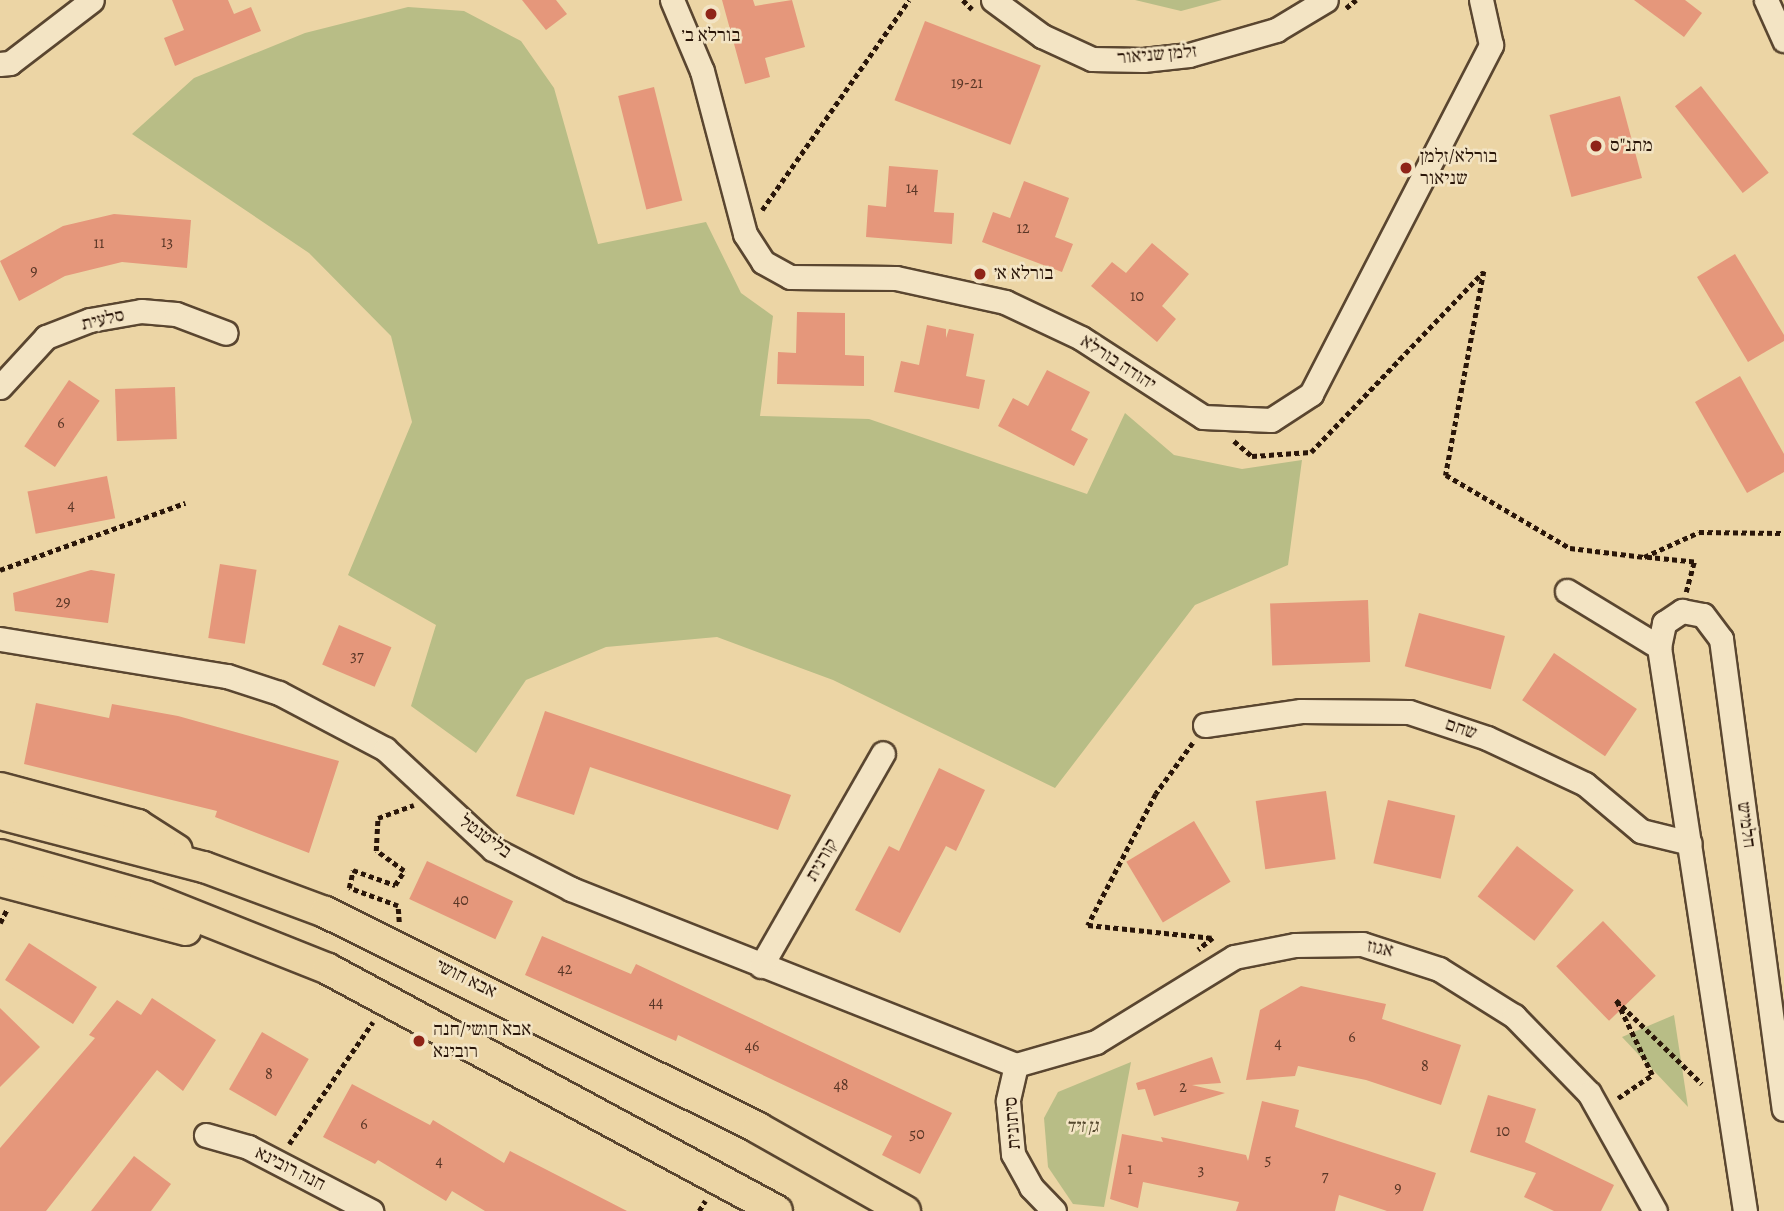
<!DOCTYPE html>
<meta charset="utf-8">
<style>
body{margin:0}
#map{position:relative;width:1784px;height:1211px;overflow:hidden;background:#ecd5a5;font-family:Alegreya,"Frank Ruhl Libre",serif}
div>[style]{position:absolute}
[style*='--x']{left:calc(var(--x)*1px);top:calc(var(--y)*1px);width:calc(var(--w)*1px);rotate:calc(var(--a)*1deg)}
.green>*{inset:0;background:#b8bd86}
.building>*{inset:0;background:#e5977b;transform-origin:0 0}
.path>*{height:4.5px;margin-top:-2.25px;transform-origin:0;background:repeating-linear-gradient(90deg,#2a1609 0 5px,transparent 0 8.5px)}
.roads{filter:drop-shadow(2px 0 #5a4630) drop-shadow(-2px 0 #5a4630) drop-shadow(0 2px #5a4630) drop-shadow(0 -2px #5a4630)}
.minor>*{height:23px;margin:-11.5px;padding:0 11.5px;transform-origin:11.5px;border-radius:11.5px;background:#f3e4c4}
.major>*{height:30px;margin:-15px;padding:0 15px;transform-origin:15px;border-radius:15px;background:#ecd5a5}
.dots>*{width:19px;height:19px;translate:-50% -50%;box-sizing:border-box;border:4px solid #f3e4c4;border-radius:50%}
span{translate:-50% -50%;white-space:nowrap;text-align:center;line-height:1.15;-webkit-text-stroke:5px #f3e4c4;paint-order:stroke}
.number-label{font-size:16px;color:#593626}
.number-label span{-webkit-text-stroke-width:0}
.poi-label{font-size:19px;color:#2a1609}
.left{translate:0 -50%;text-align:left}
.street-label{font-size:19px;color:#2a1609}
.park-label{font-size:19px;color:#55482e;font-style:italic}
</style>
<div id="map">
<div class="green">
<i style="clip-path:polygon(1135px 0,1222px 0,1181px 11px)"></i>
<i style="clip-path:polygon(408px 7px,464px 11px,521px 41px,554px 88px,598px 244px,706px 222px,741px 293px,773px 316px,760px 416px,869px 419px,1087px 494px,1125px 413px,1174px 455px,1242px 469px,1302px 460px,1288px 565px,1195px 605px,1055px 788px,833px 680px,717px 637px,606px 647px,526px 680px,476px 753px,411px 706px,436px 625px,348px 575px,412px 422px,391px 336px,309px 253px,132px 134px,194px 78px,305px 33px)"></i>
<i style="clip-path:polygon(1674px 1015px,1688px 1107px,1622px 1037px)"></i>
<i style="clip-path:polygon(1131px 1062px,1104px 1207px,1073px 1204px,1048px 1167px,1044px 1118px,1058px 1092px)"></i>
</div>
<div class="building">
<i style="clip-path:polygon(172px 0,228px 0,234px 14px,251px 7px,261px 31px,175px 66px,164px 38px,184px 30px)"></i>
<i style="clip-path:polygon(522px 0,556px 0,567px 14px,546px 30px)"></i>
<i style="clip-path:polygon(722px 0,753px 0,755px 6px,792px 0,805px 47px,765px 58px,770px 77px,745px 84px)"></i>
<i style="clip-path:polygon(1634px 0,1685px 0,1702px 13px,1684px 37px)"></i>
<i style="left:925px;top:21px;width:124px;height:85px;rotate:21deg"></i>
<i style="left:1701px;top:86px;width:110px;height:33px;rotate:52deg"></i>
<i style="left:654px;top:87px;width:117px;height:37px;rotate:76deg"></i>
<i style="left:1620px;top:96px;width:85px;height:73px;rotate:75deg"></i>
<i style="clip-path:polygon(889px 166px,938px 170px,934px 212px,954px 213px,952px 244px,866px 237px,868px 205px,886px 207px)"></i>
<i style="clip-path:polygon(1024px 181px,1069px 198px,1055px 237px,1073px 244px,1062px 272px,982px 242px,993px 212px,1010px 218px)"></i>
<i style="clip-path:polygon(114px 214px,191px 220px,187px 268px,122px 262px,65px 276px,19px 301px,0 261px,63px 226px)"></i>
<i style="clip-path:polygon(1152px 243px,1189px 274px,1162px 306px,1176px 319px,1157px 342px,1091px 286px,1112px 262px,1126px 273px)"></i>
<i style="clip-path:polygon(1735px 254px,1784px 335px,1784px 341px,1748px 362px,1697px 277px)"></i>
<i style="clip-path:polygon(797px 312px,845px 313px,845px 355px,864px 356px,864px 386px,777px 384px,778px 352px,796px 353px)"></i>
<i style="clip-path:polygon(927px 325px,946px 329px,946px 338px,949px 329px,974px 334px,966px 376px,985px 380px,979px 409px,894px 392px,901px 361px,919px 365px)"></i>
<i style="clip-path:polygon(1047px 370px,1090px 392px,1071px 430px,1088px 439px,1074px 466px,998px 426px,1013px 398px,1028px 406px)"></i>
<i style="clip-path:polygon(1740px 376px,1784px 454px,1784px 472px,1747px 493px,1695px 402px)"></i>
<i style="left:69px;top:380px;width:37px;height:80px;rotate:34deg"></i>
<i style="left:175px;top:387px;width:52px;height:60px;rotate:88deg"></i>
<i style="left:107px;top:476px;width:43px;height:81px;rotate:79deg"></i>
<i style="left:220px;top:564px;width:37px;height:75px;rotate:9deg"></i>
<i style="clip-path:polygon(91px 570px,115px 574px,108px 623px,15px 611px,13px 593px)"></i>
<i style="left:1368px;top:600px;width:62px;height:98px;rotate:88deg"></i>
<i style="left:1419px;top:613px;width:89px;height:55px;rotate:15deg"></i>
<i style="left:339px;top:625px;width:57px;height:43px;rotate:23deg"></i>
<i style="left:1554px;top:653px;width:100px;height:57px;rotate:34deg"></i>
<i style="clip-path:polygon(36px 703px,109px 718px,112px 704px,178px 716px,339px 761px,309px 853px,215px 817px,217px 811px,24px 764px)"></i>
<i style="clip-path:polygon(545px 711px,791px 795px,778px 830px,590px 767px,574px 815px,516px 796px)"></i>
<i style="clip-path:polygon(939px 768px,985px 790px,956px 851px,946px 846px,900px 933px,855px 910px,889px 846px,899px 851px)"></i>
<i style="left:1326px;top:791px;width:69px;height:71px;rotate:82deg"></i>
<i style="left:1388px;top:800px;width:69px;height:65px;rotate:13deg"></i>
<i style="left:1194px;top:821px;width:71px;height:79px;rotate:59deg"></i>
<i style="left:1517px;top:846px;width:72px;height:64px;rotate:38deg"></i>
<i style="left:427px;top:861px;width:95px;height:42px;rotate:25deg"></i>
<i style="left:1603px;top:921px;width:76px;height:65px;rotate:46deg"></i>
<i style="clip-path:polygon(542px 936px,631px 974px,636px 964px,952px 1113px,920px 1174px,882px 1155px,892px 1136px,678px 1035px,676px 1041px,525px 975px)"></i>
<i style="left:29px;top:943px;width:81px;height:44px;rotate:33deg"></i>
<i style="clip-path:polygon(1301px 986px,1386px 1004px,1382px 1019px,1461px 1045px,1441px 1105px,1366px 1080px,1298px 1066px,1295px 1076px,1246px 1080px,1260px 1010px)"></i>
<i style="clip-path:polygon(152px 998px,216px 1040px,183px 1091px,157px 1070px,46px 1211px,0 1211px,0 1148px,95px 1038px,89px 1035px,117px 1000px,141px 1015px)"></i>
<i style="clip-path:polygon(0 1008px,40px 1047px,0 1087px)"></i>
<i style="left:262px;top:1032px;width:54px;height:66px;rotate:30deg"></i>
<i style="clip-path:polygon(1212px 1057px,1221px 1083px,1192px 1085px,1225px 1093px,1154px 1116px,1145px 1089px,1138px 1090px,1136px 1083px)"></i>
<i style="clip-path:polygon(352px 1084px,430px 1125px,433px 1120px,504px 1163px,510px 1151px,627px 1211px,485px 1211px,452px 1191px,446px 1201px,378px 1160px,375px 1164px,323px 1137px)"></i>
<i style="clip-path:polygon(1488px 1095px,1536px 1109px,1525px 1142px,1614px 1185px,1601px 1211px,1554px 1211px,1524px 1197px,1536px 1173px,1470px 1152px)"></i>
<i style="clip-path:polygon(1262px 1101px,1299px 1110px,1295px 1127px,1436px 1173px,1423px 1211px,1387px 1211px,1339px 1195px,1335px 1211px,1236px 1211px,1239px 1202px,1143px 1182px,1138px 1208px,1110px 1199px,1122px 1134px,1163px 1142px,1161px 1137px,1246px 1155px,1248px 1161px)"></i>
<i style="clip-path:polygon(134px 1156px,171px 1184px,151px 1211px,91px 1211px)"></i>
</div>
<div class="path">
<i style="--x:963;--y:0;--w:13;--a:45"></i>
<i style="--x:1346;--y:8;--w:13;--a:-39"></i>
<i style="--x:762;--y:210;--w:256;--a:-55"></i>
<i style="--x:1484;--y:271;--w:208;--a:100.6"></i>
<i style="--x:1446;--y:475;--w:144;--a:30.5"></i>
<i style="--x:1570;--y:548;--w:75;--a:6.9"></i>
<i style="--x:1234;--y:441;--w:23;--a:40"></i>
<i style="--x:1252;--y:456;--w:59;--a:-3.9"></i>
<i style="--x:1311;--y:452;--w:248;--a:-46.3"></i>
<i style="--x:0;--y:570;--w:197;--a:-19.9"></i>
<i style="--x:1686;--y:592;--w:31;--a:-75"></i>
<i style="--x:1694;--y:562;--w:50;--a:-174.3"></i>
<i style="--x:1644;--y:557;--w:60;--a:-24.4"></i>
<i style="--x:1699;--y:532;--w:85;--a:0.7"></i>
<i style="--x:1193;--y:743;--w:63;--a:126"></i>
<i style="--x:1156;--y:794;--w:148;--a:117.4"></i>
<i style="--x:1088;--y:925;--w:126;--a:5.9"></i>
<i style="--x:1213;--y:938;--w:19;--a:141"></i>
<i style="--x:399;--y:922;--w:16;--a:-94"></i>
<i style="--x:398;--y:906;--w:52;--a:-159.8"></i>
<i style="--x:349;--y:888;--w:18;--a:-77"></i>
<i style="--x:353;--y:870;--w:45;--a:19.7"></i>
<i style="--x:395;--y:885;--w:17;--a:-57"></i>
<i style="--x:404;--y:871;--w:34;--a:-144"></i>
<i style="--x:376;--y:851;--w:33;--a:-87"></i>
<i style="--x:378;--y:818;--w:38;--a:-20"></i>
<i style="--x:0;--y:923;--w:16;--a:-63"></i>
<i style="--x:1618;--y:1098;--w:41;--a:-34.1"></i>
<i style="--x:1652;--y:1075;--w:83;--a:-115.6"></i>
<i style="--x:1616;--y:1000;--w:120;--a:44.3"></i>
<i style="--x:289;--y:1144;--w:148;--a:-55.5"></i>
<i style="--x:699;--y:1211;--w:12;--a:-59"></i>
</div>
<div class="roads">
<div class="minor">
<i style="--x:672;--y:0;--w:77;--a:67.1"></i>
<i style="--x:702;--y:71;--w:169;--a:75.2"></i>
<i style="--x:745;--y:234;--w:33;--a:57"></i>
<i style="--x:763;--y:262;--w:31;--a:29"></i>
<i style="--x:790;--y:277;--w:106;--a:0.5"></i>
<i style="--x:896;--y:278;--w:112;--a:12.4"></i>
<i style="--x:1005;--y:302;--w:84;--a:25.3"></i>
<i style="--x:1081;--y:338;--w:145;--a:32.9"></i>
<i style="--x:1203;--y:417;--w:68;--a:2.5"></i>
<i style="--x:1271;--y:420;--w:48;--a:-33"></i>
<i style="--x:1311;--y:394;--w:393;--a:-62.7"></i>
<i style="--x:1491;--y:45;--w:46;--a:-102.5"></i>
<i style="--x:993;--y:0;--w:61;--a:36.3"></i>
<i style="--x:1042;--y:36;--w:55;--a:24.7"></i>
<i style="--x:1092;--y:59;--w:51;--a:1.1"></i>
<i style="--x:1143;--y:60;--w:46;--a:-6.2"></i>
<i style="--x:1189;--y:55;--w:91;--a:-16"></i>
<i style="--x:1276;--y:30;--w:58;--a:-31"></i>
<i style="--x:1766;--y:0;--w:44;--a:65.8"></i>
<i style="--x:0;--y:64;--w:10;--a:-6"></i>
<i style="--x:10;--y:63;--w:103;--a:-37.5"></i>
<i style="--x:0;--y:387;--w:68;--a:-47.4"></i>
<i style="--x:46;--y:337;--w:47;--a:-21.1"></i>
<i style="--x:90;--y:320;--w:52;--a:-10"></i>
<i style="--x:141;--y:311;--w:35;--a:5"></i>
<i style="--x:176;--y:314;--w:53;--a:20.8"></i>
<i style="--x:1567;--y:591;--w:108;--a:31.3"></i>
<i style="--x:0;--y:639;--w:230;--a:9.3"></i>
<i style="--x:227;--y:676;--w:55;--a:18.1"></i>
<i style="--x:279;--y:693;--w:120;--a:27.8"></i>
<i style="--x:385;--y:749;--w:147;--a:42.8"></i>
<i style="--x:493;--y:849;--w:88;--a:27.1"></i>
<i style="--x:571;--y:889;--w:479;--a:21.6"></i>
<i style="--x:1205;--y:725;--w:97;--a:-8.3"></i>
<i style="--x:1301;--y:711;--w:108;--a:0.5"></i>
<i style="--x:1409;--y:712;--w:82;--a:18.4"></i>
<i style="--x:1487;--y:738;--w:108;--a:25.1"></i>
<i style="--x:1585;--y:784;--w:73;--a:40"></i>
<i style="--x:1641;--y:831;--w:50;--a:13.8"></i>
<i style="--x:761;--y:966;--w:245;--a:-60.2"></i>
<i style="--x:1016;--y:1065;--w:83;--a:-16"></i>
<i style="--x:1096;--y:1042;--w:162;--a:-31.6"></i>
<i style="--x:1234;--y:957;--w:62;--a:-11.1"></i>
<i style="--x:1295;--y:945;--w:67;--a:-0.9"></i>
<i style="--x:1362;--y:944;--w:81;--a:18"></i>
<i style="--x:1439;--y:969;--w:89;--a:32.1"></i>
<i style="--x:1514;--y:1016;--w:107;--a:45.8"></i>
<i style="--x:1589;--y:1093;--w:135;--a:60.8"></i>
<i style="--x:1016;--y:1065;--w:37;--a:103"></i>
<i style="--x:1008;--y:1101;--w:53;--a:84.6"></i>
<i style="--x:1013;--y:1154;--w:38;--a:61"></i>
<i style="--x:1031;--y:1187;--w:33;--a:46"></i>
<i style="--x:206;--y:1135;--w:44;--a:15.9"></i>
<i style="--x:248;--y:1147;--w:139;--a:27.5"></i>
<i style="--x:1745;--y:1211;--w:571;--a:-98.67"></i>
<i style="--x:1659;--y:647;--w:25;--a:-78"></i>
<i style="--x:1664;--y:623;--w:22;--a:-34"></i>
<i style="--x:1682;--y:611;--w:21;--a:11"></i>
<i style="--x:1703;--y:615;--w:30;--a:53"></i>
<i style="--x:1721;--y:639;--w:474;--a:82.4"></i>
</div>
<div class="major">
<i style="--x:0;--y:788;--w:143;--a:15"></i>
<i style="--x:138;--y:825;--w:46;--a:32.7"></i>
<i style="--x:0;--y:814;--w:211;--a:14.6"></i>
<i style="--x:204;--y:867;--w:129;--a:20.4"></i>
<i style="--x:325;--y:912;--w:484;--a:26.5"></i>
<i style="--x:758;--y:1128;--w:169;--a:29.5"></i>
<i style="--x:0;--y:855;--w:151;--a:15.8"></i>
<i style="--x:145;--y:896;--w:197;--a:21.7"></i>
<i style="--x:328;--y:969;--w:510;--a:28.32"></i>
<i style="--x:0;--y:881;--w:192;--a:14.8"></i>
</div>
</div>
<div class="dots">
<i style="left:711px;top:14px;background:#8f2418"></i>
<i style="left:1596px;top:146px;background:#8f2418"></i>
<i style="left:1406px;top:168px;background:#8f2418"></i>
<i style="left:980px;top:274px;background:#8f2418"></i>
<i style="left:419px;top:1041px;background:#8f2418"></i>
</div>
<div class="number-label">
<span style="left:967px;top:83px">19-21</span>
<span style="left:912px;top:188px">14</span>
<span style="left:1023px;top:228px">12</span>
<span style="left:167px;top:242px">13</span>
<span style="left:99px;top:243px">11</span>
<span style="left:34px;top:271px">9</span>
<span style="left:1137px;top:296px">10</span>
<span style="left:61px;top:423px">6</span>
<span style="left:71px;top:505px">4</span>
<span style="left:63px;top:602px">29</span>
<span style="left:357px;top:656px">37</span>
<span style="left:461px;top:900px">40</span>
<span style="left:565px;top:969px">42</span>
<span style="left:656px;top:1002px">44</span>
<span style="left:1352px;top:1037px">6</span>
<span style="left:1278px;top:1043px">4</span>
<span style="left:752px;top:1046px">46</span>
<span style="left:1425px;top:1066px">8</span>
<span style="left:269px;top:1074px">8</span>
<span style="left:841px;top:1085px">48</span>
<span style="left:1183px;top:1087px">2</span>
<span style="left:364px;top:1124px">6</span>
<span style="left:1503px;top:1131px">10</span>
<span style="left:917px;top:1134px">50</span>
<span style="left:1268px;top:1160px">5</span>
<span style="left:439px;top:1161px">4</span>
<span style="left:1130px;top:1169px">1</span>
<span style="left:1201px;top:1170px">3</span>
<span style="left:1325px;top:1176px">7</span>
<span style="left:1398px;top:1188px">9</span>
</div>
<div class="poi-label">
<span style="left:711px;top:36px">בורלא ב׳</span>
<span class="left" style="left:1610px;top:146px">מתנ"ס</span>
<span class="left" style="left:1420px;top:168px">בורלא/זלמן<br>שניאור</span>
<span class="left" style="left:994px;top:274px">בורלא א׳</span>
<span class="left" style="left:433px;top:1041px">אבא חושי/חנה<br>רובינא</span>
</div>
<div class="street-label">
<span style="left:1157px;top:55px;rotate:-5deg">זלמן שניאור</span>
<span style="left:103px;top:320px;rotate:-13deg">סלעית</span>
<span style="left:1118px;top:363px;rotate:33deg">יהודה בורלא</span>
<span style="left:1461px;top:729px;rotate:19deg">שחם</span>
<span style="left:1746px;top:825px;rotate:82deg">חלמיש</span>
<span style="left:485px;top:837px;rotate:36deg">בליטנטל</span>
<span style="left:822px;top:860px;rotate:-60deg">קורנית</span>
<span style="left:1380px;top:949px;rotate:13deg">אגוז</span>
<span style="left:466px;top:979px;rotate:26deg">אבא חושי</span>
<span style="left:1013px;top:1123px;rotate:-94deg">סיתונית</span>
<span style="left:290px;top:1169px;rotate:27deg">חנה רובינא</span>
</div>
<div class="park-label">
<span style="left:1082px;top:1127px">גן זיד</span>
</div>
</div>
